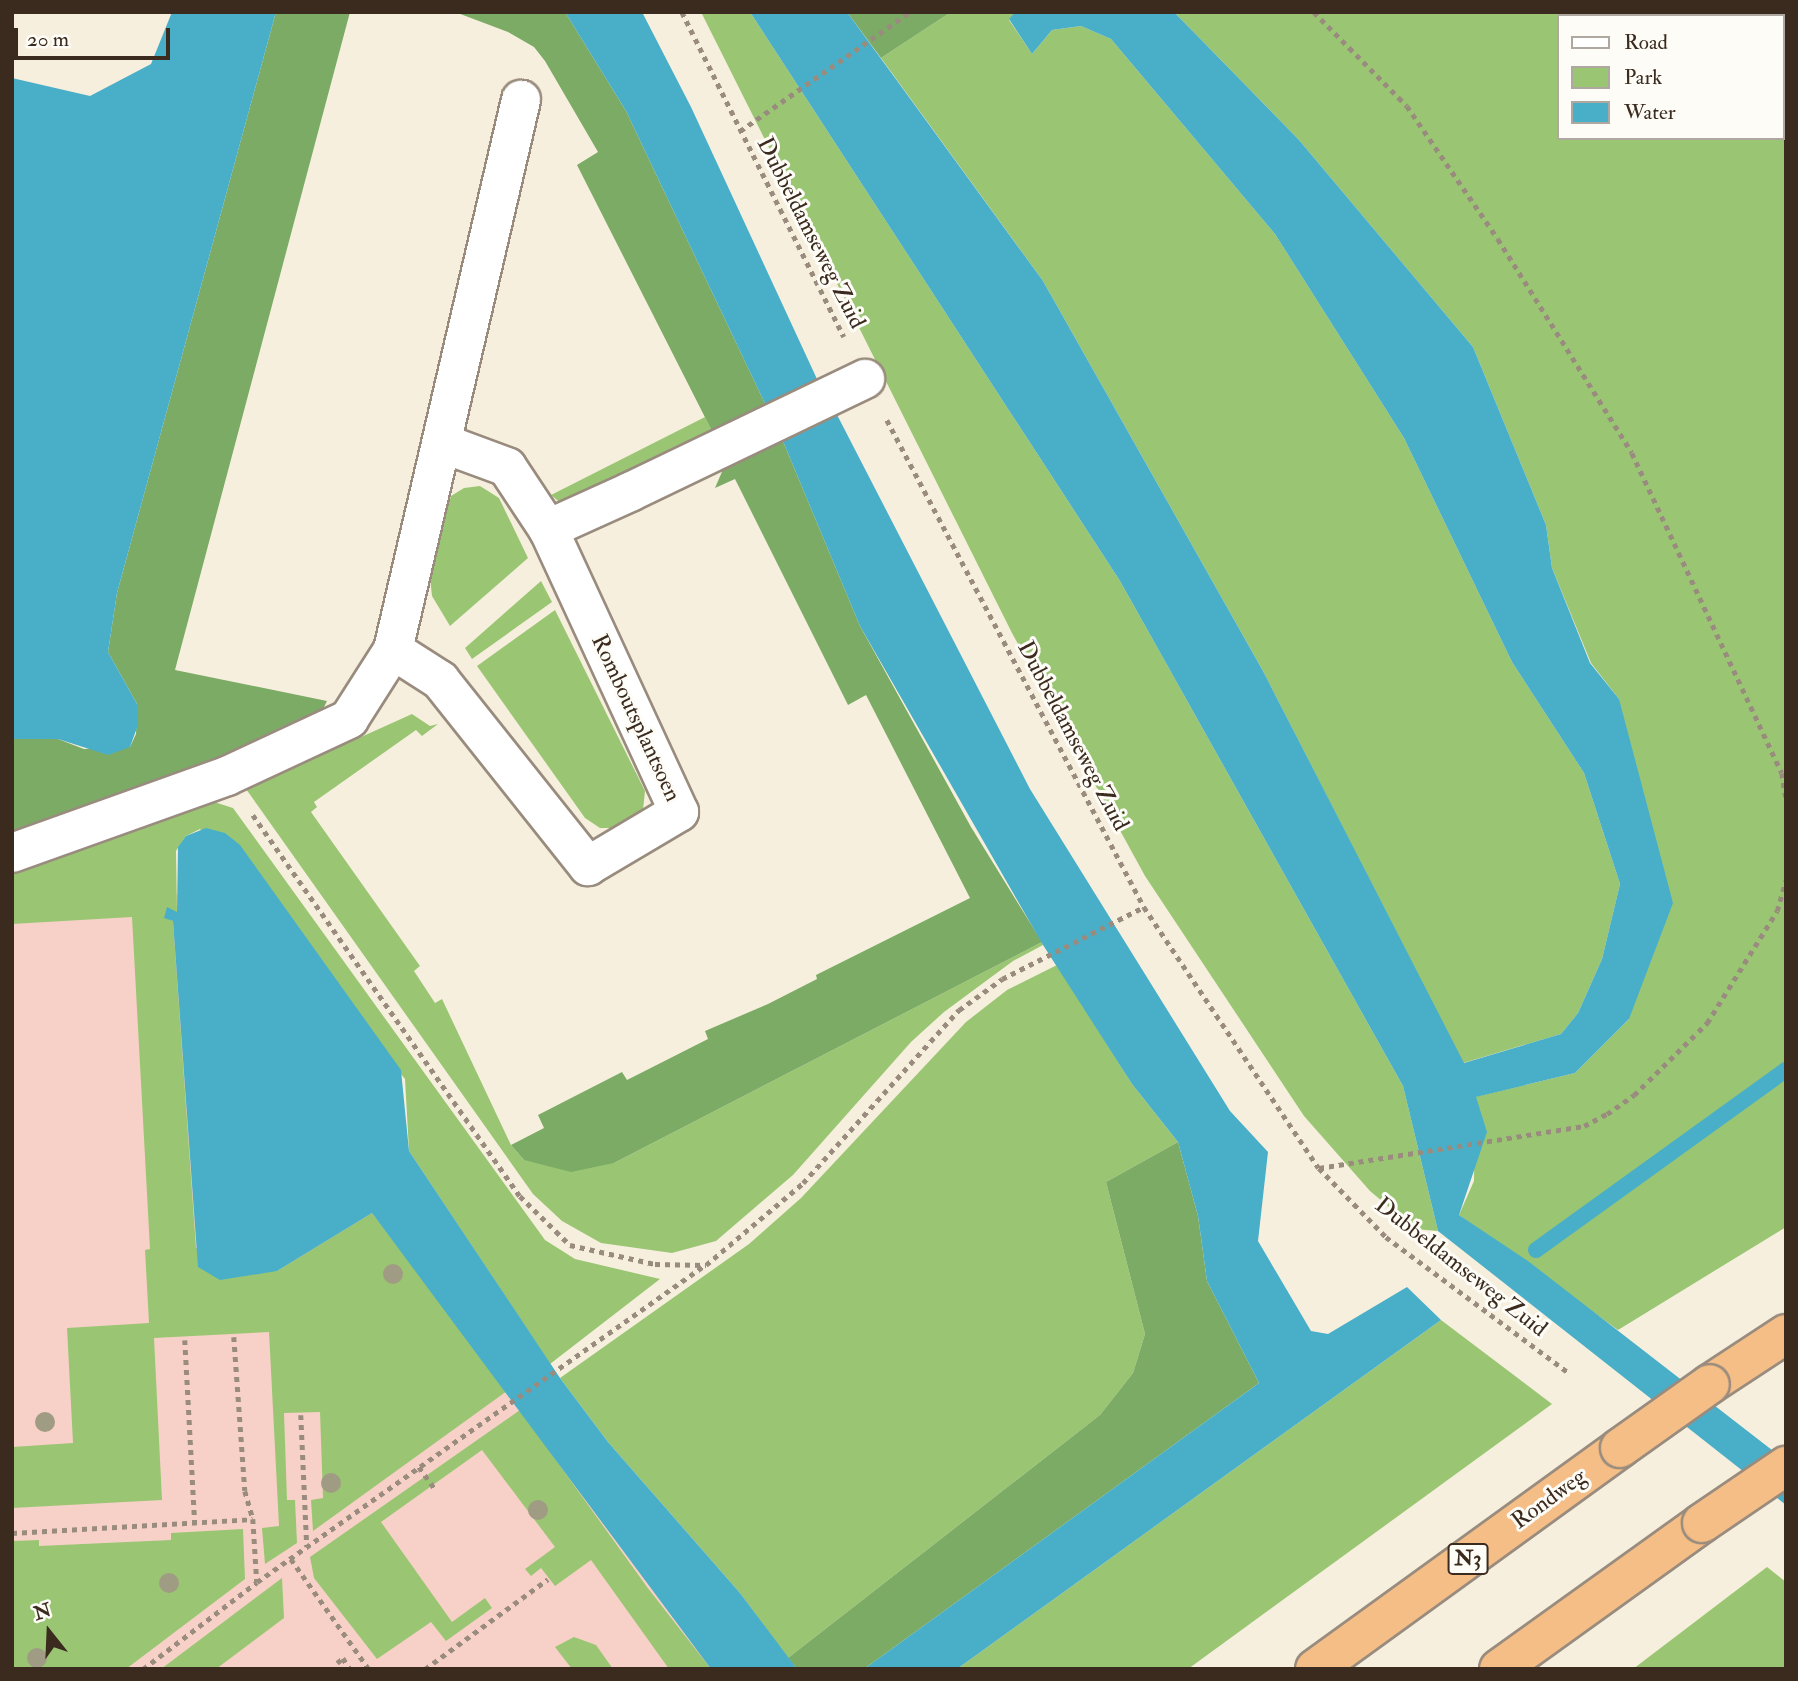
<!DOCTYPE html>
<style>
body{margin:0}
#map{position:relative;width:1798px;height:1681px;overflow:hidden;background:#f7efde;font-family:"IM FELL Double Pica",serif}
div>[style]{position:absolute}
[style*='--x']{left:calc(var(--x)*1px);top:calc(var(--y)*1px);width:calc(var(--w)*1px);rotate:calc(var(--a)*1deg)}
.built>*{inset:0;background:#f7d1c7}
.green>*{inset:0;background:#9ac673}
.forest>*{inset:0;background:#7bab65}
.water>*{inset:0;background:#49afc8}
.stream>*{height:16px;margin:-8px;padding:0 8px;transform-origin:8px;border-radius:8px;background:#49afc8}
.path>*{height:4.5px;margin-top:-2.25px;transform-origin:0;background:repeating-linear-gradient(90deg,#998c7e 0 5px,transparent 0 10px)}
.roads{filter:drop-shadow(2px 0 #998c7e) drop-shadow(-2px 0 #998c7e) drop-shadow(0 2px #998c7e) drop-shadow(0 -2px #998c7e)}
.pedestrian>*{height:38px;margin:-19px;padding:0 19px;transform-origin:19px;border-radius:19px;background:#fff}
.minor>*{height:38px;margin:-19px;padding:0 19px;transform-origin:19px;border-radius:19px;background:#fff}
.trunk>*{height:38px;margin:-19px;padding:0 19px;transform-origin:19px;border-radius:19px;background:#f5be86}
.bridges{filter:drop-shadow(2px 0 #998c7e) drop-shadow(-2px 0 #998c7e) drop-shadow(0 2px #998c7e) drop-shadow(0 -2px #998c7e)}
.trunk-bridge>*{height:38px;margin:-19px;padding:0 19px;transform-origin:19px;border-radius:19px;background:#f5be86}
.trees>*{width:20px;height:20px;margin:-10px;border-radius:50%;background:#a09c83}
span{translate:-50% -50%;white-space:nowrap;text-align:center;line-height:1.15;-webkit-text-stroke:6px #fdfcf7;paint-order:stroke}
.shield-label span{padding:2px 5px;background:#fdfcf7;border:2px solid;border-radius:5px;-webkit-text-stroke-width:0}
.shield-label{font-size:21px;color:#3b2a1e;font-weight:700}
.street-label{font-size:23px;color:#3b2a1e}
.frame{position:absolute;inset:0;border:14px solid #3b2a1e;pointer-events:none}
.legend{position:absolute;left:1557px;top:14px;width:228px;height:126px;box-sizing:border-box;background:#fdfcf7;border:2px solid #afa8a0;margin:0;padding:9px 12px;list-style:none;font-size:21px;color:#3b2a1e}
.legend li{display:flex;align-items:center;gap:14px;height:35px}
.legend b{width:35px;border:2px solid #afa8a0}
.north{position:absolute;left:14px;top:1597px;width:70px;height:70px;-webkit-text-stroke:5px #fdfcf7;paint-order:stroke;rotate:342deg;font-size:19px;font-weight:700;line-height:28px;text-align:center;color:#3b2a1e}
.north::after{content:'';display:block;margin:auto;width:24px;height:32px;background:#3b2a1e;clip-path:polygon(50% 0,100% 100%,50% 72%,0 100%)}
.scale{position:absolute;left:14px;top:28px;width:156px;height:32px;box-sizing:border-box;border:4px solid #3b2a1e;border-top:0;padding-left:9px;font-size:21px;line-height:24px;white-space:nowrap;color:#3b2a1e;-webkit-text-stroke:5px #fdfcf7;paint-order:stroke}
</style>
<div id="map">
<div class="built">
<i style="clip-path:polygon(179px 894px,715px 1669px,12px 1669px,12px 903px)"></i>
</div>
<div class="green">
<i style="clip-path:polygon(701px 12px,750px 12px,1120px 581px,1403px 1086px,1438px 1231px,1415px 1229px,1370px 1191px,1304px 1116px,1145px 876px,1012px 633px)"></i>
<i style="clip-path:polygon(951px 12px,1015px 12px,1009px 20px,1032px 54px,1052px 30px,1081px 26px,1111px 39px,1275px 234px,1404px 438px,1512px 662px,1584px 773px,1620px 884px,1602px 959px,1578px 1013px,1561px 1034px,1463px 1063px,1263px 671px,1043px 281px,881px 58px)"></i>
<i style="clip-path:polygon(evenodd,1174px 12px,1786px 12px,1786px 1227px,1618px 1330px,1459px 1215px,1474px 1181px,1475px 1097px,1575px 1073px,1629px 1019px,1619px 699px,1591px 663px,1552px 568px,1546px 525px,1473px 347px,1299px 140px,1174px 12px,1558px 16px,1782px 16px,1782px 138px,1558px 138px,1558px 16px)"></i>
<i style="clip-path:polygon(705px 417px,715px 437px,563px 505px,551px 495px)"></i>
<i style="clip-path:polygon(480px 486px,499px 498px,528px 558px,450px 626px,432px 596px,429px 568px,451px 496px,464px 488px)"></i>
<i style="clip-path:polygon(541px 581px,552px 602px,472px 659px,465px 648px)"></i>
<i style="clip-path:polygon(555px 610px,645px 791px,643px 810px,618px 828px,600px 828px,585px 818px,477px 666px)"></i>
<i style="clip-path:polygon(412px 714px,430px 726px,438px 724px,422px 736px,416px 730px,314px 802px,317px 807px,311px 812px,420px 966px,414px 971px,435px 1003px,442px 999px,511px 1145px,524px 1160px,614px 1163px,1042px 942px,1043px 945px,1013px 961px,944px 1012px,911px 1042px,793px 1175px,716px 1241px,672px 1253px,601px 1243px,562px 1221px,533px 1194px,246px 789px)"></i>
<i style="clip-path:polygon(211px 801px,233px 808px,545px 1240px,575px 1259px,660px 1279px,550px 1364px,409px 1151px,405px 1079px,200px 829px,186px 836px,176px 851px,177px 913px,165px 917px,173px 921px,196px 1248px,277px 1271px,372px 1213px,507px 1391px,313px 1531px,311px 1500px,323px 1498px,320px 1412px,284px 1413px,287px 1500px,295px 1500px,297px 1543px,265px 1564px,262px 1528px,279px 1526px,269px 1332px,154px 1338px,162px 1500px,12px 1508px,12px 1447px,73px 1443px,67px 1328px,149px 1323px,145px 1250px,150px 1249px,132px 917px,12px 924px,12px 871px)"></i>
<i style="clip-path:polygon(1057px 965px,1132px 1084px,1178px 1142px,1106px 1182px,1145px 1334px,1133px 1373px,1100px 1415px,788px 1658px,740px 1593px,608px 1442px,560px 1378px,749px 1244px,801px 1198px,966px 1022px,1007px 990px)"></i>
<i style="clip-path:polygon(1441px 1320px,1552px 1404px,1188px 1669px,957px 1669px)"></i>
<i style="clip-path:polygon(520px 1410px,647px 1587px,711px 1669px,669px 1669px,591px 1560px,555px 1586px,541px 1568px,531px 1576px,525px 1569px,555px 1547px,482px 1450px,381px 1522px,452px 1622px,485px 1598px,492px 1608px,446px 1641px,431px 1622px,377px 1659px,314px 1578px,310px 1557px)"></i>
<i style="clip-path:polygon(243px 1529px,245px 1579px,126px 1669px,12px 1669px,12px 1541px,39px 1540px,39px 1546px,171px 1540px,171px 1533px)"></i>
<i style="clip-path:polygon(1767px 1567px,1786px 1582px,1786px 1669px,1633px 1669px)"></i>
<i style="clip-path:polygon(282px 1578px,284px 1618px,216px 1669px,161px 1669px)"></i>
<i style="clip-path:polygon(574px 1637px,596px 1645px,613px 1669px,572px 1669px,555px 1647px)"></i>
</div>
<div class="forest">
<i style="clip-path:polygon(276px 12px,350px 12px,175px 670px,327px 701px,322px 711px,270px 739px,12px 835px,12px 739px,58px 739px,84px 749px,130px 747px,136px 734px,137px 704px,108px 652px,117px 593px)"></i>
<i style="clip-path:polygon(455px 12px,565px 12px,626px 111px,768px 410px,715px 437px,577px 165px,598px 152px,545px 61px,534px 47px,508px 32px)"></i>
<i style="clip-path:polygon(847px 12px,951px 12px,881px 58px)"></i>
<i style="clip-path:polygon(780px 434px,860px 626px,971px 827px,1042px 942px,614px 1163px,571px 1172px,524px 1160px,511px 1145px,544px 1128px,538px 1115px,622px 1072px,627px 1080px,708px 1039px,705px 1031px,768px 1004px,817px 979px,816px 975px,970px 898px,866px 695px,848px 705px,735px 479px,715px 488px,727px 460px)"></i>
<i style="clip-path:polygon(1178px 1142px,1198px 1216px,1207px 1281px,1259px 1383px,864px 1669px,797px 1669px,788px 1658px,1100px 1415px,1133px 1373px,1145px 1334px,1106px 1182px)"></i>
</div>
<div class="water">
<i style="clip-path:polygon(172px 12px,276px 12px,117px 593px,108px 652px,137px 704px,138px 725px,130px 747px,108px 755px,58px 739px,12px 739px,12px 78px,90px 96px,151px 64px)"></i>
<i style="clip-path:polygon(565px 12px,642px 12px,691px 107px,817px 379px,768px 410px,626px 111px)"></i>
<i style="clip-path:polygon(750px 12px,847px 12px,1043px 281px,1263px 671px,1464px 1063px,1561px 1034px,1578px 1013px,1602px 959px,1620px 884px,1584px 773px,1512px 662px,1404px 438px,1275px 234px,1111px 39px,1081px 26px,1052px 30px,1032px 54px,1009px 19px,1015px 12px,1174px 12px,1299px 140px,1473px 347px,1546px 525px,1552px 568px,1590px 663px,1619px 699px,1673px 903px,1629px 1019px,1575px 1073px,1476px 1097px,1487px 1132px,1459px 1215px,1528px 1261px,1786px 1461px,1786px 1505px,1438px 1231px,1403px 1086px,1120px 581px)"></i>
<i style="clip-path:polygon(833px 407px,1030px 789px,1230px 1111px,1268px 1152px,1258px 1241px,1311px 1331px,1328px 1334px,1407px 1287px,1441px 1320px,957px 1669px,864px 1669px,1259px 1383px,1207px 1281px,1198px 1216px,1178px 1142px,1132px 1084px,1043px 945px,860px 626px,780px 434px)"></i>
<i style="clip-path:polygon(206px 828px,225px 833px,240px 845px,401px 1070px,409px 1151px,560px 1378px,608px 1442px,740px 1593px,797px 1669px,711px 1669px,372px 1213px,277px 1271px,220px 1280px,198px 1267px,173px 921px,164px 918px,167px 907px,177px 912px,178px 847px,186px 836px)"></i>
</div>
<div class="stream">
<i style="--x:1536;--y:1250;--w:308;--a:-35.8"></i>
</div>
<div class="path">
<i style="--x:682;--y:12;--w:363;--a:63.5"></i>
<i style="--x:1314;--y:12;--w:132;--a:45.3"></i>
<i style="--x:1407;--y:106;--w:161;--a:55.6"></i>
<i style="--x:1498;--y:239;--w:252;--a:57.9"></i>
<i style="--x:1632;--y:453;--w:353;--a:64.9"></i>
<i style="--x:1782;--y:773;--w:24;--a:81"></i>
<i style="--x:740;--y:131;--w:208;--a:-35"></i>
<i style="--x:887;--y:420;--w:551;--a:62.18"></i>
<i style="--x:1144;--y:907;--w:314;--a:56.2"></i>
<i style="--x:1319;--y:1168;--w:96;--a:45.8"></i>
<i style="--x:1386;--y:1237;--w:228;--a:36.6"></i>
<i style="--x:253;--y:815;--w:465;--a:55"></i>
<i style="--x:520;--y:1196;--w:70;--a:44.4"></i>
<i style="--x:570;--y:1245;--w:87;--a:12.6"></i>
<i style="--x:655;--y:1264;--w:51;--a:1.1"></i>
<i style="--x:706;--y:1265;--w:127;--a:-40.2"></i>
<i style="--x:803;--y:1183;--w:233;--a:-48"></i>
<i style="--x:959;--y:1010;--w:53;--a:-35.8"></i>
<i style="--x:1002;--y:979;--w:159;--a:-26.9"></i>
<i style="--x:1319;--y:1168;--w:268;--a:-9"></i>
<i style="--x:1584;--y:1126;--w:26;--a:-28"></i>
<i style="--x:1607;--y:1114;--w:33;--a:-35"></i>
<i style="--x:1634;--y:1095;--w:103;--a:-44.6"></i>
<i style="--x:1707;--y:1023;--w:132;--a:-58"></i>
<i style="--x:1777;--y:911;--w:33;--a:-74"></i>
<i style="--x:234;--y:1337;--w:154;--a:85.9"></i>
<i style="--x:245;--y:1491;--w:29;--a:74"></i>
<i style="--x:253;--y:1519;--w:63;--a:86.4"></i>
<i style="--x:185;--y:1340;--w:182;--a:86.9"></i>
<i style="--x:301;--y:1415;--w:132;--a:87.4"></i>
<i style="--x:419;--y:1467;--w:29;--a:54"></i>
<i style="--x:12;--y:1533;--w:241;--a:-3.3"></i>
<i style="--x:291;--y:1559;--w:135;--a:54.7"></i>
<i style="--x:337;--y:1663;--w:8;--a:-40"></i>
<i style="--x:343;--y:1658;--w:13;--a:58"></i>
<i style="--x:143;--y:1669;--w:143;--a:-37.3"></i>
<i style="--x:257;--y:1582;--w:549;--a:-35.28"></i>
<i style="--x:425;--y:1669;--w:152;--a:-36.2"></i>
</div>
<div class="roads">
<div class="pedestrian">
<i style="--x:630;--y:492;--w:261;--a:-25.7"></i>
</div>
<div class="minor">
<i style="--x:548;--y:529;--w:90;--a:-24.3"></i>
<i style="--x:393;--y:650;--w:56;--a:32.6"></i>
<i style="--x:440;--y:680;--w:238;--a:51.5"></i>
<i style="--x:588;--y:866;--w:106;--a:-30.7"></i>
<i style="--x:679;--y:812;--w:312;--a:-114.8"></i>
<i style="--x:548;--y:529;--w:74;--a:-123.5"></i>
<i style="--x:507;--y:467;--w:69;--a:-159.7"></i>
<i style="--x:12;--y:853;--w:228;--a:-19.7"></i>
<i style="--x:227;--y:776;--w:135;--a:-25"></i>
<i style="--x:349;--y:719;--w:82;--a:-57.5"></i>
<i style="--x:393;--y:650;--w:565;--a:-76.9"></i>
</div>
<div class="trunk">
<i style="--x:1710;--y:1384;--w:91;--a:-33.3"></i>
<i style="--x:1315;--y:1669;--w:377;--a:-35.9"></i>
<i style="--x:1499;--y:1669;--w:250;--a:-35.7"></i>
</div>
</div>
<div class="bridges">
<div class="trunk-bridge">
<i style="--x:1620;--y:1448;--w:110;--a:-35.4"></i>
<i style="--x:1702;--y:1523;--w:102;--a:-34.2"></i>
</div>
</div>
<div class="trees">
<i style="left:393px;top:1274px"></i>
<i style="left:45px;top:1422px"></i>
<i style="left:331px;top:1483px"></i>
<i style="left:538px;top:1510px"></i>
<i style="left:169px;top:1583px"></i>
<i style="left:37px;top:1658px"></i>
</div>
<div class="shield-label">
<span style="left:1468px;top:1559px">N3</span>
</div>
<div class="street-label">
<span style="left:811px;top:233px;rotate:63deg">Dubbeldamseweg Zuid</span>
<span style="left:636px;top:718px;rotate:65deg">Romboutsplantsoen</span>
<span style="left:1073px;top:736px;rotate:62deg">Dubbeldamseweg Zuid</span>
<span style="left:1461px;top:1267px;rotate:38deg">Dubbeldamseweg Zuid</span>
<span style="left:1549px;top:1499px;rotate:-36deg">Rondweg</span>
</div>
<div class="frame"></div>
<ul class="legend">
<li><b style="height:9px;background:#fff"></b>Road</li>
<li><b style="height:19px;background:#9ac673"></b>Park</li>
<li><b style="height:19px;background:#49afc8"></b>Water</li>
</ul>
<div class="north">N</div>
<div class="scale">20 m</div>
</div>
